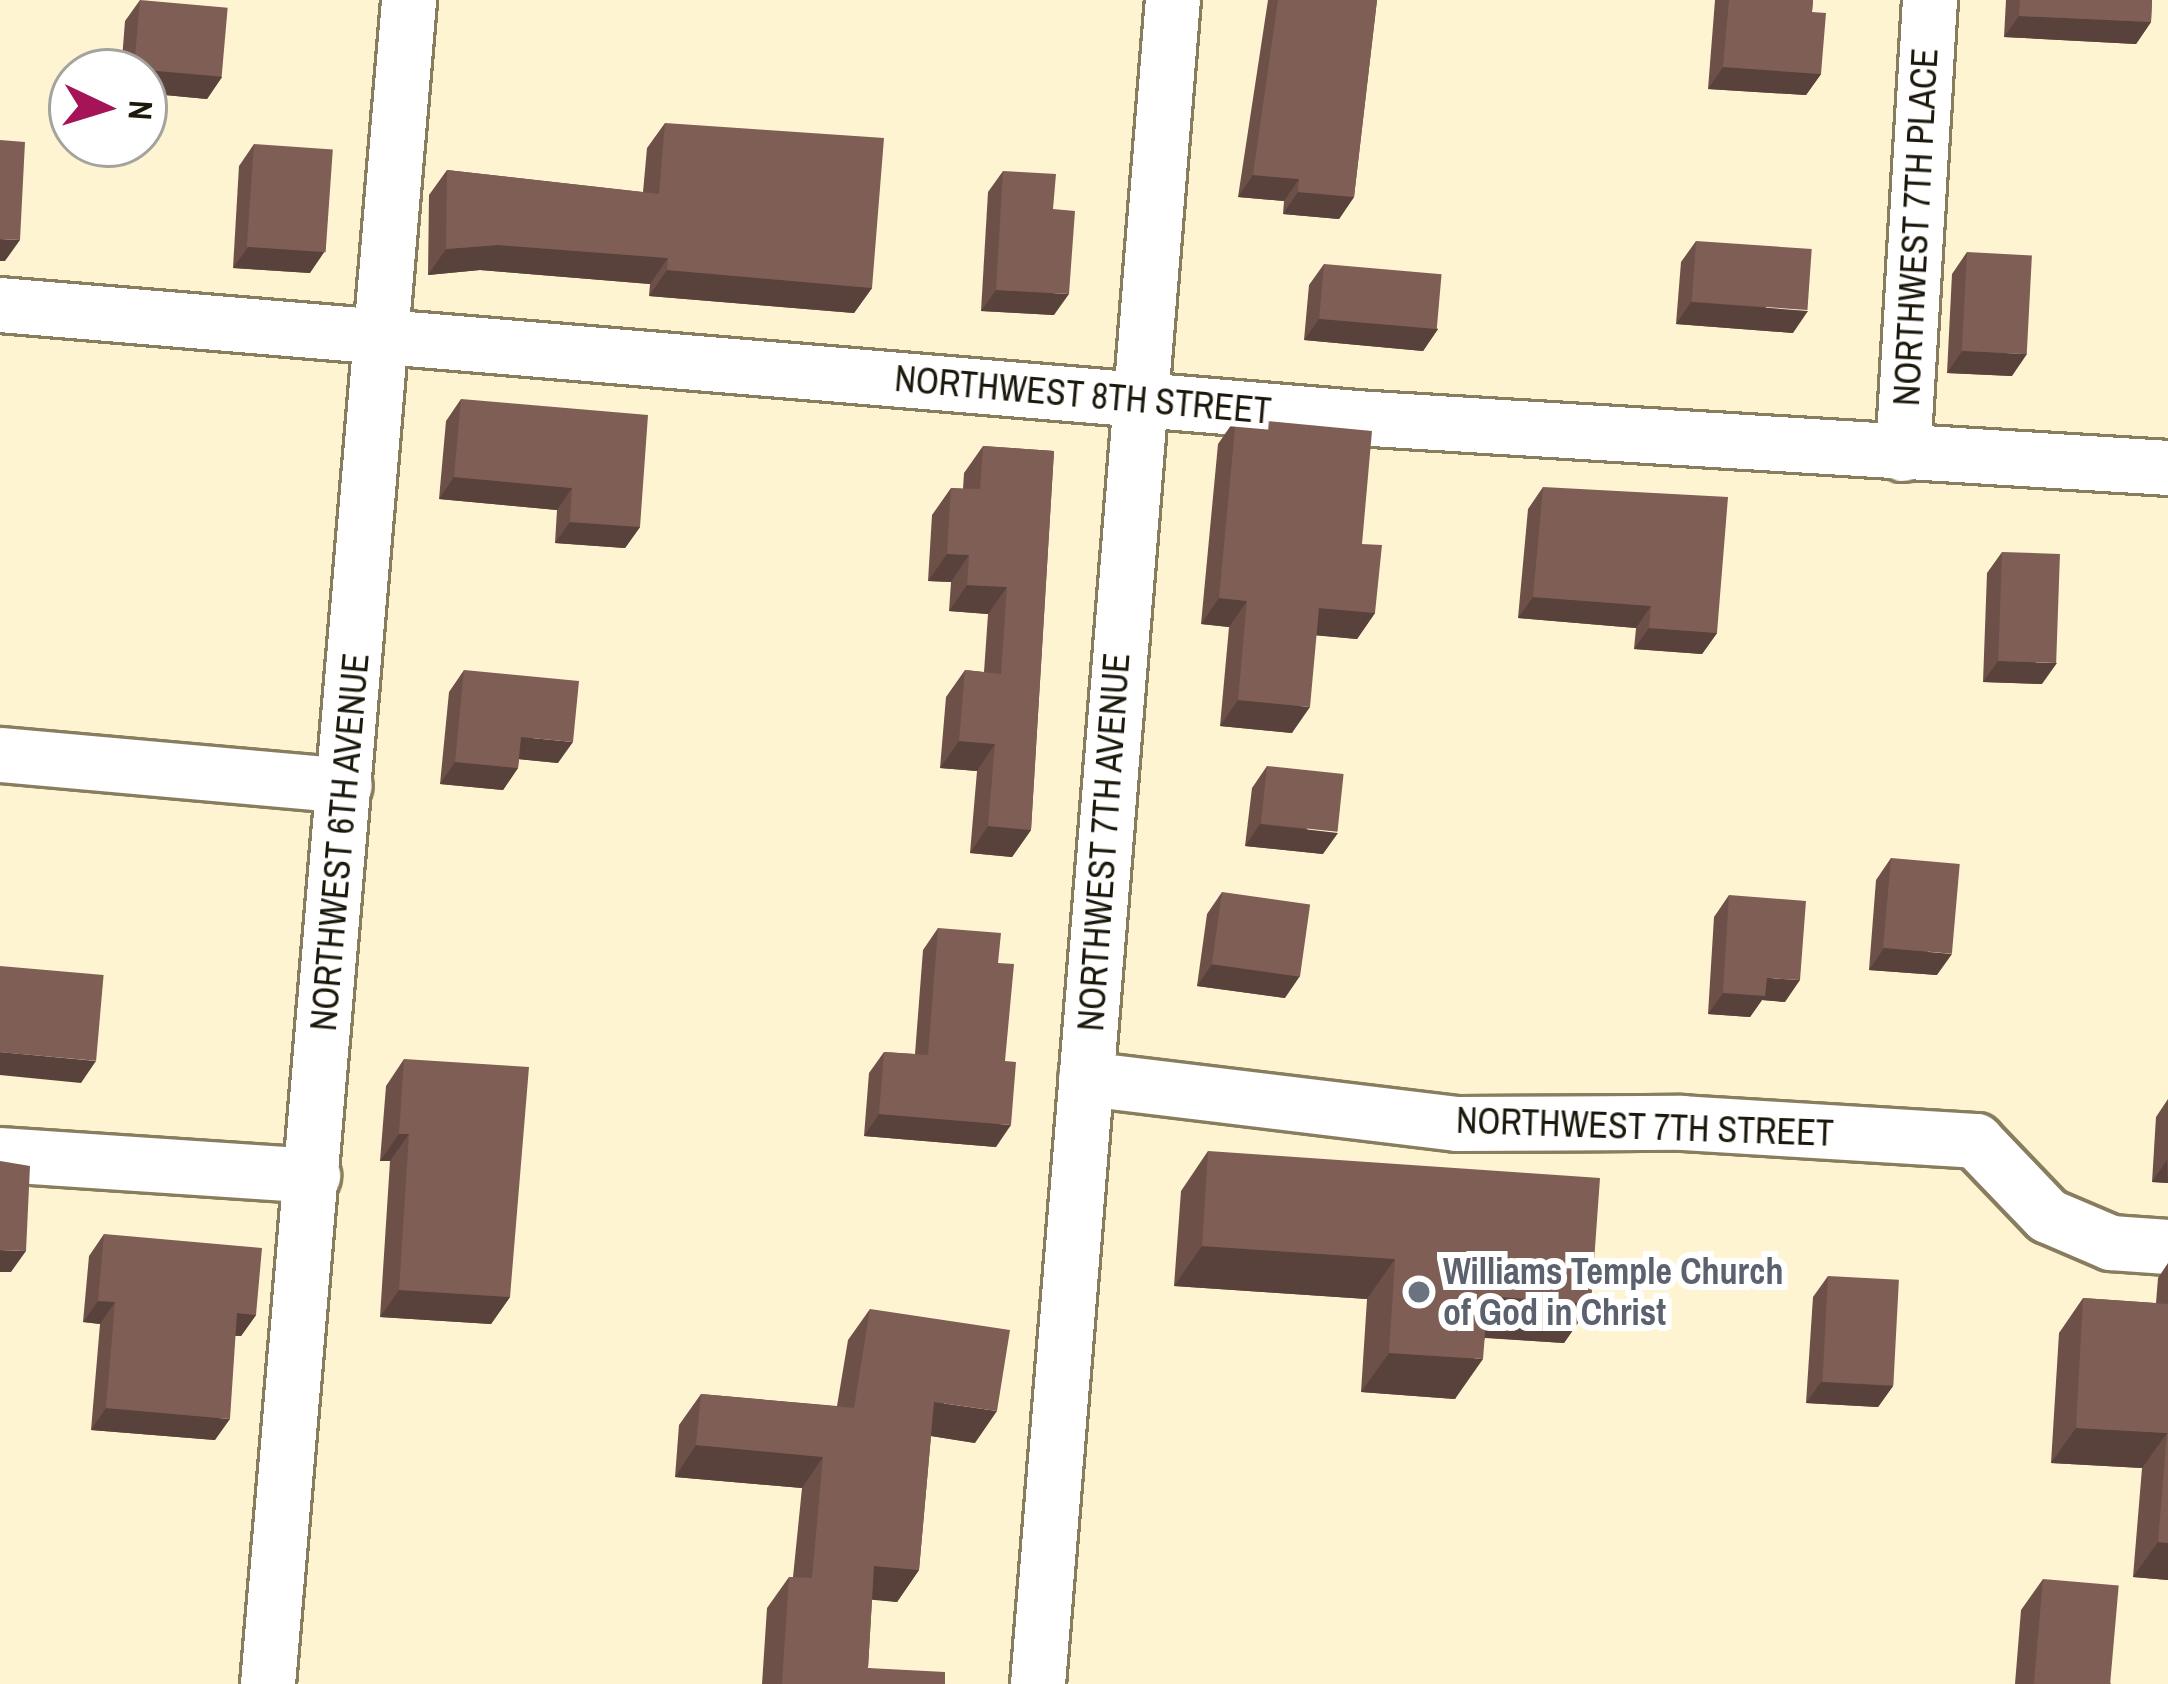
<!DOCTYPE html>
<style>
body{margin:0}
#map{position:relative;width:2168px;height:1684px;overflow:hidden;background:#fff4d1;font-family:"Archivo Narrow",sans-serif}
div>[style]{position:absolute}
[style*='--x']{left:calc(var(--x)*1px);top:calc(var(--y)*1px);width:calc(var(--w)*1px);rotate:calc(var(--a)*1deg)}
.roads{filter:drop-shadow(3px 0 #887d5e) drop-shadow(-3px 0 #887d5e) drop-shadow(0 3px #887d5e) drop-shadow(0 -3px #887d5e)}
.street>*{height:54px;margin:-27px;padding:0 27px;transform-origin:27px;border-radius:27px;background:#fff}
.wall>*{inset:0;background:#6d5149}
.shaded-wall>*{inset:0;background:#59423c}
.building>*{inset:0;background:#7f5e55;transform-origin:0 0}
.dots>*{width:33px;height:33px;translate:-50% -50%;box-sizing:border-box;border:6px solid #fff;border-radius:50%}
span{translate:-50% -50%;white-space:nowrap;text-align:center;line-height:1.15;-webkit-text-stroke:12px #fff;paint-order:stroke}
.street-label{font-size:36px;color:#1c180b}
.worship-label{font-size:36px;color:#5b616d;font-weight:700}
.left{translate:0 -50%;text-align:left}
.north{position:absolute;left:48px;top:48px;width:120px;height:120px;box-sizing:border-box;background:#fff;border:3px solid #a4a39d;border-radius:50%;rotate:94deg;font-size:33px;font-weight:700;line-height:48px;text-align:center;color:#1c180b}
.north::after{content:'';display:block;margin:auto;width:42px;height:54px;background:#a41456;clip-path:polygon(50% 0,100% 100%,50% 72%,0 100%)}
</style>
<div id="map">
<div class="roads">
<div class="street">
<i style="--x:0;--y:305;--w:1361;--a:4.76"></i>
<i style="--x:1356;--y:418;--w:814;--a:3.52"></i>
<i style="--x:1903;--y:454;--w:455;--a:-86.6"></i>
<i style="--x:0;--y:755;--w:346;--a:5.1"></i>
<i style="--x:1086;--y:1079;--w:374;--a:6.9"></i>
<i style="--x:1457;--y:1124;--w:225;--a:-0.3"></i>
<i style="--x:1682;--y:1123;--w:295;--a:3.5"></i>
<i style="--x:1976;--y:1141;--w:104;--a:46.2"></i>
<i style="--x:2048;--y:1216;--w:69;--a:23.2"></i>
<i style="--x:2111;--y:1243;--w:57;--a:4"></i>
<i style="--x:0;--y:1155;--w:314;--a:3.8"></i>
<i style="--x:268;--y:1684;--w:1690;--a:-85.21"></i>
<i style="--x:1038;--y:1684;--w:1689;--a:-85.42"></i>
</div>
</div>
<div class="wall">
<i style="clip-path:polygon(140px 0,222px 77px,207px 99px,144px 93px,144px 72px,121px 72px,125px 21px)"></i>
<i style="clip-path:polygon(1268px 0,1377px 0,1354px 197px,1339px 219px,1283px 214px,1284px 201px,1238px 197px)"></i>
<i style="clip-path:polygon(1715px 0,1813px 0,1812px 12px,1821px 74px,1806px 95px,1708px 89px)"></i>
<i style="clip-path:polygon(2006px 0,2152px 0,2151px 22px,2136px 44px,2004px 37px)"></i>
<i style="clip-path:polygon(665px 123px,872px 288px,854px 313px,649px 296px,650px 284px,480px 270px,428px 275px,429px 195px,447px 170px,643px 192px,647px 148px)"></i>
<i style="clip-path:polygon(254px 144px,310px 273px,233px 268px,239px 166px)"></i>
<i style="clip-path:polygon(1003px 171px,1053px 209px,1054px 315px,981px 311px,988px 192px)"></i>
<i style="clip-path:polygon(1696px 241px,1793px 333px,1676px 324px,1681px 262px)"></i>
<i style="clip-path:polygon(1967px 252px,2012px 376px,1947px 373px,1952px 274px)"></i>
<i style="clip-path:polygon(1324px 264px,1438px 329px,1423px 351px,1304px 340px,1309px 285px)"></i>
<i style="clip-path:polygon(461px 399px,640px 527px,625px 548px,555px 543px,557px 510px,439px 499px,446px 421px)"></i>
<i style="clip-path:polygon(1236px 418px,1362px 544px,1375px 613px,1357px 639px,1316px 635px,1292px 733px,1220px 726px,1229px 627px,1201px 624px,1218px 444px)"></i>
<i style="clip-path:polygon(983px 446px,1054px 451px,1031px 830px,1012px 857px,970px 853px,977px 771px,940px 768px,946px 697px,965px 670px,984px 672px,988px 614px,949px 611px,951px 582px,928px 581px,932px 515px,951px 488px,963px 489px,964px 473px)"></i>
<i style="clip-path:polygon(1543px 487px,1717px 633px,1702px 654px,1634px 649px,1636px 628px,1518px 618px,1528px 509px)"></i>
<i style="clip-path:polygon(2002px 552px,2042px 684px,1983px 682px,1987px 573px)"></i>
<i style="clip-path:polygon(464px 670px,558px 763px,519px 759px,518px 768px,503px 790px,440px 784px,449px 692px)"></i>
<i style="clip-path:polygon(1267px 766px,1323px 854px,1245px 846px,1252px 788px)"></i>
<i style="clip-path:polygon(1891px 858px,1937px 975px,1869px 970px,1876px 880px)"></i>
<i style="clip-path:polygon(1222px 892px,1285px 998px,1197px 986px,1207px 914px)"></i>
<i style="clip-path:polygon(1729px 895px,1785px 1002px,1762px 1000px,1750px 1017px,1708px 1014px,1714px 917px)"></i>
<i style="clip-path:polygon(938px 928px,998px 963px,1005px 1061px,996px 1147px,864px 1136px,869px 1073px,884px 1052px,915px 1054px,923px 950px)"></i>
<i style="clip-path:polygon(404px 1059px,510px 1297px,491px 1324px,380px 1317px,390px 1161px,380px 1161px,386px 1086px)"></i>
<i style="clip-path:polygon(2168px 1099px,2168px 1183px,2152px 1182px,2156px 1117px)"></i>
<i style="clip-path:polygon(1208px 1151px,1591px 1304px,1564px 1343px,1485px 1338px,1455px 1399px,1361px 1392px,1367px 1299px,1174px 1286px,1181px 1191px)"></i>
<i style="clip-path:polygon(104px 1234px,256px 1315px,241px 1336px,235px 1336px,215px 1440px,91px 1430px,100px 1324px,83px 1322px,89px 1256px)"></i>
<i style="clip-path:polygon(2168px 1263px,2168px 1580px,2133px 1577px,2142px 1468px,2051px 1463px,2059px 1333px,2083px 1298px,2156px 1303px,2158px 1278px)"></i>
<i style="clip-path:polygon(1828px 1276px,1893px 1386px,1878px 1407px,1806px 1403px,1813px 1297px)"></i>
<i style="clip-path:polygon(870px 1309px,975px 1443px,931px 1436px,919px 1570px,897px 1602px,872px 1599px,868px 1668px,945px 1684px,762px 1684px,767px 1608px,789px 1577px,793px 1577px,802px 1488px,675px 1477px,679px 1425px,701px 1394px,837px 1406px,848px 1340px)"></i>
<i style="clip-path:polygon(2043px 1579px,2111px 1684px,2015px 1684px,2021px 1610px)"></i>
</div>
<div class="shaded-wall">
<i style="clip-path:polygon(2019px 16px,2151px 22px,2136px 44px,2004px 37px)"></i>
<i style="clip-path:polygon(1723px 67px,1821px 74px,1806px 95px,1708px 89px)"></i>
<i style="clip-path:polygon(134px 69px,222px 77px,207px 99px,144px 93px,144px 72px,132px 72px)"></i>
<i style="clip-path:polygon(1253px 175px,1299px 179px,1284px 201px,1238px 197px)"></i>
<i style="clip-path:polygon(1298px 192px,1354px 197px,1339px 219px,1283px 214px)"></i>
<i style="clip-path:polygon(0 239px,20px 240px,5px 261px,0 261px)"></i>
<i style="clip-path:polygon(498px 245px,668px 258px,650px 284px,480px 270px,428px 275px,446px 249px)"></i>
<i style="clip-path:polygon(248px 247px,325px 251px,310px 273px,233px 268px)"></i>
<i style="clip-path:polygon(667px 270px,872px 288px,854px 313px,649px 296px)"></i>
<i style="clip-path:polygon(996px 290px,1069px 294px,1054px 315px,981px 311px)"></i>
<i style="clip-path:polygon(1691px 302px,1808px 311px,1793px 333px,1676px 324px)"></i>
<i style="clip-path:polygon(1319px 319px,1438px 329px,1423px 351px,1304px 340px)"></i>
<i style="clip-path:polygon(1962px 351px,2027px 354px,2012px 376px,1947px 373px)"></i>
<i style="clip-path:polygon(454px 477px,572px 488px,557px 510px,439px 499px)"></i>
<i style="clip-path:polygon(570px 522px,640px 527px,625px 548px,555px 543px)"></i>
<i style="clip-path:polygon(947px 554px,969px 555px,951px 582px,928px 581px)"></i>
<i style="clip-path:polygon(967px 585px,1007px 587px,988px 614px,949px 611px)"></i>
<i style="clip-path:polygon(1533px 597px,1651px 606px,1636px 628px,1518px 618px)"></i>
<i style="clip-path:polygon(1219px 598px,1247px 601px,1229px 627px,1201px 624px)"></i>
<i style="clip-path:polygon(1319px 608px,1375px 613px,1357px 639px,1300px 634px)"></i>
<i style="clip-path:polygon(1649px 628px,1717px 633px,1702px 654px,1634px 649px)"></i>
<i style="clip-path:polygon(1998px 661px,2057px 663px,2042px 684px,1983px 682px)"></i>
<i style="clip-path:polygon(1238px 700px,1310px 707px,1292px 733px,1220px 726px)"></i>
<i style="clip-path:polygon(521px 737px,573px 742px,558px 763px,506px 758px)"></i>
<i style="clip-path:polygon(959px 741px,995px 744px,977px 771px,940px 768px)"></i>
<i style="clip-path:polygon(455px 762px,518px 768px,503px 790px,440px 784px)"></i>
<i style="clip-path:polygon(1260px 824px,1338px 833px,1323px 854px,1245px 846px)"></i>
<i style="clip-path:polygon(988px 826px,1031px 830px,1012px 857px,970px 853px)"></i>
<i style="clip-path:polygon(1884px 948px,1952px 954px,1937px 975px,1869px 970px)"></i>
<i style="clip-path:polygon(1212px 964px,1300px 976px,1285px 998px,1197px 986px)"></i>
<i style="clip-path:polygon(1767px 978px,1800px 980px,1785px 1002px,1762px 1000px,1750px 1017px,1708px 1014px,1723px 993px)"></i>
<i style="clip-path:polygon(0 1052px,96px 1061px,81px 1083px,0 1075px)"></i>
<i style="clip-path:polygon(879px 1114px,1011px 1125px,996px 1147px,864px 1136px)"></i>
<i style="clip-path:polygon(399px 1134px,409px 1134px,390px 1161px,380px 1161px)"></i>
<i style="clip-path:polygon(2167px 1160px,2168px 1183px,2152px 1182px)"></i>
<i style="clip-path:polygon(1202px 1246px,1395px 1259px,1367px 1299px,1174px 1286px)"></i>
<i style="clip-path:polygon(0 1250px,26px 1251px,11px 1272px,0 1272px)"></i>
<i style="clip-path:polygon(399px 1290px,510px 1297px,491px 1324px,380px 1317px)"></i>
<i style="clip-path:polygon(1488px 1296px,1591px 1304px,1564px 1343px,1460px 1336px)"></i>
<i style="clip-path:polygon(98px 1301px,115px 1302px,100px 1324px,83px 1322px)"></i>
<i style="clip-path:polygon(237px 1313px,256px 1315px,241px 1336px,222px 1334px)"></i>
<i style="clip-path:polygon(1389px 1353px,1483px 1359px,1455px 1399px,1361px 1392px)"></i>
<i style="clip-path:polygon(1821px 1382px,1893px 1386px,1878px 1407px,1806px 1403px)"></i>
<i style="clip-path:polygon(934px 1402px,997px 1411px,975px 1443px,912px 1433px)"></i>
<i style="clip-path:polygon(106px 1408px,230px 1419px,215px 1440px,91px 1430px)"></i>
<i style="clip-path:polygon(2076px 1428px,2167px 1433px,2142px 1468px,2051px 1463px)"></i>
<i style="clip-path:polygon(696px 1445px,823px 1457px,802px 1488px,675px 1477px)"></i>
<i style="clip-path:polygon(2158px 1542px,2168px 1543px,2168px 1580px,2133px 1577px)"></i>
<i style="clip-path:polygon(874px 1566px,919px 1570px,897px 1602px,852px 1598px)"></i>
</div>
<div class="building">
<i style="left:140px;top:0;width:88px;height:69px;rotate:5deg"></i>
<i style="clip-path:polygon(1278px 0,1377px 0,1354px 197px,1298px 192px,1299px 179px,1253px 175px)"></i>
<i style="clip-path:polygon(1729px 0,1813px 0,1812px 12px,1826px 13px,1821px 74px,1723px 67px)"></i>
<i style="clip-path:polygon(2020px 0,2152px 0,2151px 22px,2019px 16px)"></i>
<i style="clip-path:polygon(665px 123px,884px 138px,872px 288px,667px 270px,668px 258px,498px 245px,446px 249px,447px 170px,659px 194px)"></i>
<i style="clip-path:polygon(0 140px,25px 142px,20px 240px,0 239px)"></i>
<i style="left:254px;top:144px;width:79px;height:103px;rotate:4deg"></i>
<i style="clip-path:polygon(1003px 171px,1056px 174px,1053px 209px,1075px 211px,1069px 294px,996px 290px)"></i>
<i style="left:1696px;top:241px;width:116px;height:61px;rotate:4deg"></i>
<i style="left:1967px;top:252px;width:65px;height:99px;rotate:3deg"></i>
<i style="left:1324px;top:264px;width:118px;height:55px;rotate:5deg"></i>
<i style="clip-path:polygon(461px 399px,648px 415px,640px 527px,570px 522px,572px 488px,454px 477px)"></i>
<i style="clip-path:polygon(1236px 418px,1372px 431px,1362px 544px,1382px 545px,1375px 613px,1319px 608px,1310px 707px,1238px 700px,1247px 601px,1219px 598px)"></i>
<i style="clip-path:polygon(983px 446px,1054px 451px,1031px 830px,988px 826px,995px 744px,959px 741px,965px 670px,1001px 674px,1007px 587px,967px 585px,969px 555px,947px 554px,951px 488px,980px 489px)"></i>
<i style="clip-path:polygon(1543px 487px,1728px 497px,1717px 633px,1649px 628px,1651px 606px,1533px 597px)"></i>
<i style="left:2002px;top:552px;width:58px;height:109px;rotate:2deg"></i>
<i style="clip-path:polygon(464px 670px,579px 681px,573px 742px,521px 737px,518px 768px,455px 762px)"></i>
<i style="left:1267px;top:766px;width:77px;height:58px;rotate:6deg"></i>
<i style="left:1891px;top:858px;width:69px;height:90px;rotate:5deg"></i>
<i style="left:1222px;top:892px;width:89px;height:73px;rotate:8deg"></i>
<i style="clip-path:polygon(1729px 895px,1806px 901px,1800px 980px,1767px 978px,1765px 996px,1723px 993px)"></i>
<i style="clip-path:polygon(938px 928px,1001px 933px,998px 963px,1014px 964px,1005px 1061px,1016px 1062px,1011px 1125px,879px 1114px,884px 1052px,928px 1055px)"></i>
<i style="left:0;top:966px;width:104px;height:86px;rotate:5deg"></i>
<i style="clip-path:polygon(404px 1059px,529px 1067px,510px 1297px,399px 1290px,409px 1134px,399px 1134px)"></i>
<i style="clip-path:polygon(1208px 1151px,1600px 1178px,1591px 1304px,1488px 1296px,1483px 1359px,1389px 1353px,1395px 1259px,1202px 1246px)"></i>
<i style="clip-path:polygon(0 1161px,30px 1166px,26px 1251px,0 1250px)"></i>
<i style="clip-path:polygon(104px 1234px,262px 1248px,256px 1315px,237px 1313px,230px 1419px,106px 1408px,115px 1302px,98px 1301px)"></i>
<i style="left:1828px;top:1276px;width:71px;height:106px;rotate:3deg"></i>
<i style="clip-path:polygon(2083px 1298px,2168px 1304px,2168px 1543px,2158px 1542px,2167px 1433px,2076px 1428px)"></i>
<i style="clip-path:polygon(870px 1309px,1010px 1330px,997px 1411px,934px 1402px,919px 1570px,874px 1566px,868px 1668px,945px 1672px,945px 1684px,782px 1684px,789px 1577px,812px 1578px,823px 1457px,696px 1445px,701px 1394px,854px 1408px)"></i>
<i style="left:2043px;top:1579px;width:76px;height:105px;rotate:5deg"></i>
</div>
<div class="dots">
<i style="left:1419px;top:1292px;background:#6b7280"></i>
</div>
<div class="street-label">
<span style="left:1916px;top:227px;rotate:-87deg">NORTHWEST 7TH PLACE</span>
<span style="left:1083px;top:395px;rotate:5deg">NORTHWEST 8TH STREET</span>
<span style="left:340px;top:842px;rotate:-85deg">NORTHWEST 6TH AVENUE</span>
<span style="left:1104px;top:842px;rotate:-86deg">NORTHWEST 7TH AVENUE</span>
<span style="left:1645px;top:1127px;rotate:2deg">NORTHWEST 7TH STREET</span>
</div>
<div class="worship-label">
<span class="left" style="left:1443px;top:1292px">Williams Temple Church<br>of God in Christ</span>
</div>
<div class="north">N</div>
</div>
